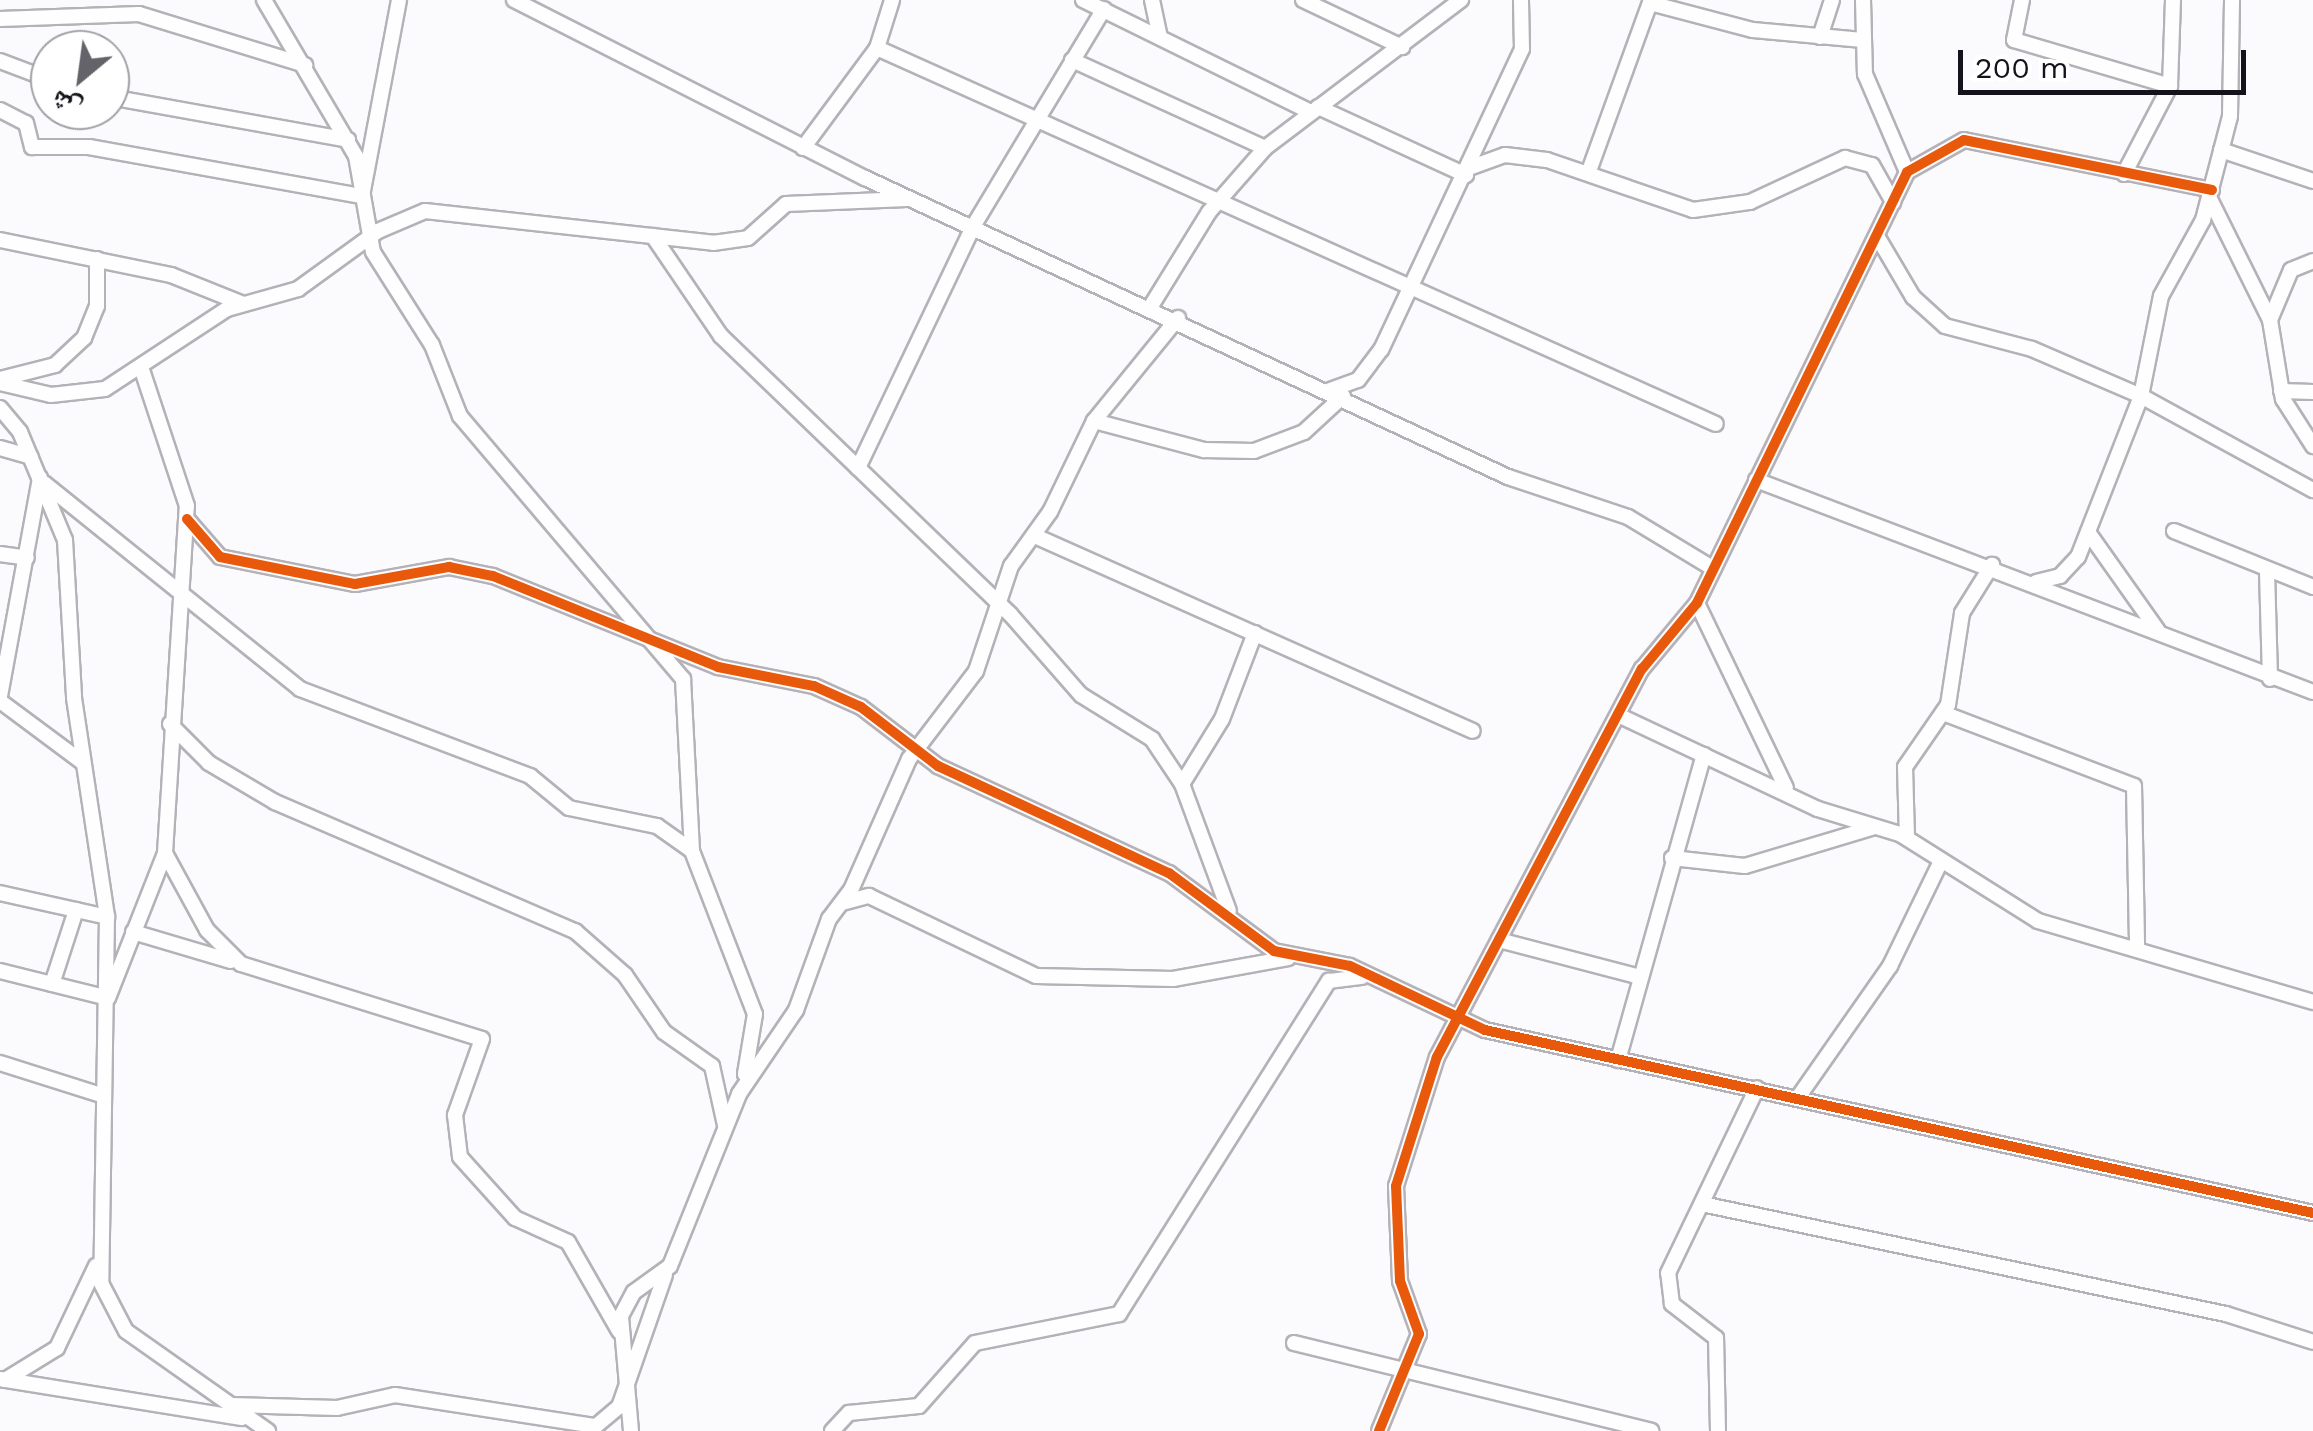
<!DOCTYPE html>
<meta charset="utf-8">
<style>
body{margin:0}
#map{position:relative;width:2313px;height:1431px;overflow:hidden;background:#fbfafd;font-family:"Work Sans","Noto Naskh Arabic",sans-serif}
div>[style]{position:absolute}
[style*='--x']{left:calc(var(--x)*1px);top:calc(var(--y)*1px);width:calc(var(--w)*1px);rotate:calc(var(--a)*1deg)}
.roads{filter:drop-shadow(2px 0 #b4b2b8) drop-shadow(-2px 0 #b4b2b8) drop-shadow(0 2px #b4b2b8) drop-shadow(0 -2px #b4b2b8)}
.minor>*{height:14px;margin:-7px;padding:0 7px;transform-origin:7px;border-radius:7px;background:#fefeff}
.cycleway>*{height:10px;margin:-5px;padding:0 5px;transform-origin:5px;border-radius:5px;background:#e8590c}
span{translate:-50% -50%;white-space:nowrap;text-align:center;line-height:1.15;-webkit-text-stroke:10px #fff;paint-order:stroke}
.north{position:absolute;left:30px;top:30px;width:100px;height:100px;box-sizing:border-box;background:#fff;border:2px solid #a1a0a4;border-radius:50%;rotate:209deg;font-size:28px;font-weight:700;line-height:40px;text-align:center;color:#14121b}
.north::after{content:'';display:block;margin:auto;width:35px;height:45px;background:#65636a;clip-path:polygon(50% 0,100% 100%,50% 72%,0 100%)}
.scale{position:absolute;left:1958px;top:50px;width:288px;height:45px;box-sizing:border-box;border:5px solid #14121b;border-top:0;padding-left:12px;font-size:30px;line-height:35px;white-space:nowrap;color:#14121b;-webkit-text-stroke:8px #fff;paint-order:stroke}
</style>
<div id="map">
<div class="roads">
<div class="minor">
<i style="--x:264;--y:0;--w:181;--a:59.5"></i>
<i style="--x:356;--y:156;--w:97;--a:80"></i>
<i style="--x:373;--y:252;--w:110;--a:57.6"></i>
<i style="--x:432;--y:345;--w:76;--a:68.5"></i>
<i style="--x:460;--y:416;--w:345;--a:49.7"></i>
<i style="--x:683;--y:679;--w:172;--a:87"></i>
<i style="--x:692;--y:851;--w:175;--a:68.9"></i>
<i style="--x:755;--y:1014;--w:61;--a:99.5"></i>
<i style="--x:514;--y:0;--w:394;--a:26.9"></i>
<i style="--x:865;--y:178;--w:709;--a:24.94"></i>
<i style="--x:1508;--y:477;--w:126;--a:18.4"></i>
<i style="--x:1628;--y:517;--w:100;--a:31.2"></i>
<i style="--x:1083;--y:0;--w:254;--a:26.2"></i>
<i style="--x:1152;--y:0;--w:35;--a:78"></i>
<i style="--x:1303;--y:0;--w:110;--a:25.4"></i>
<i style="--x:1863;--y:0;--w:74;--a:88.5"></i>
<i style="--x:1865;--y:74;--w:107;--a:66.8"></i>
<i style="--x:2022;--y:0;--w:41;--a:101.3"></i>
<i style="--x:2014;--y:40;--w:163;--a:16.4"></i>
<i style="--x:1650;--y:3;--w:106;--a:14.7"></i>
<i style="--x:1753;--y:30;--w:110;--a:5.2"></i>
<i style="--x:0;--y:19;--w:139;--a:-2.1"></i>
<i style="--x:139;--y:14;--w:174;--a:17.1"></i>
<i style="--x:1820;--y:37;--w:39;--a:-72"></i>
<i style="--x:877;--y:48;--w:919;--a:24.14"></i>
<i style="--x:1072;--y:60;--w:212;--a:24.5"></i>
<i style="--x:0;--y:61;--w:53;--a:20.8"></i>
<i style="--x:110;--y:97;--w:242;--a:10.2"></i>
<i style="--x:1318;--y:107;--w:163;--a:24.7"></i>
<i style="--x:0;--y:110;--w:29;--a:27"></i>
<i style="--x:26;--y:123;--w:25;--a:76"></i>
<i style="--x:32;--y:147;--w:57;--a:0"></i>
<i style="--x:89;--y:147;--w:277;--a:10.2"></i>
<i style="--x:362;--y:196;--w:199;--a:-79.3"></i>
<i style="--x:803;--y:148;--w:124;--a:-53.5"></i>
<i style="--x:877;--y:48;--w:50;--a:-72.6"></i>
<i style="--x:2221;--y:150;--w:97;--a:18.6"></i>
<i style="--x:1469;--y:168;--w:38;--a:-20"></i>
<i style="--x:1505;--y:155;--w:42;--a:6.8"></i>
<i style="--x:1547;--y:160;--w:154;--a:18.9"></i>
<i style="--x:1693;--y:210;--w:58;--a:-8"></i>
<i style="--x:1750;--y:202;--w:105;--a:-24.9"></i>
<i style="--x:1845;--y:158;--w:28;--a:15"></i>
<i style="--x:1872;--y:165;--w:43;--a:60.4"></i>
<i style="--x:1589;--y:171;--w:182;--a:-70.1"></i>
<i style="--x:2124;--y:174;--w:99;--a:-62.4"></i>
<i style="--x:2170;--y:86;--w:86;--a:-88"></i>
<i style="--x:2210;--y:199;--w:135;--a:63.6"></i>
<i style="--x:2270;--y:320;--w:80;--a:80.7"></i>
<i style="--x:2283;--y:399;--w:56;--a:57.4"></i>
<i style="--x:653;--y:236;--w:121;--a:55.8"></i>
<i style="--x:721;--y:336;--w:401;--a:43.9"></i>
<i style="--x:1010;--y:614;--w:108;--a:48.8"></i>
<i style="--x:1081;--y:695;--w:84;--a:31.8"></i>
<i style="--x:1152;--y:739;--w:54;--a:56.3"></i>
<i style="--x:1182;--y:784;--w:135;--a:69.7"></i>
<i style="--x:1877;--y:236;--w:71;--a:59.5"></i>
<i style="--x:1913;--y:297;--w:43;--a:42.2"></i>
<i style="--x:1945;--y:326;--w:90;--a:14.8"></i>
<i style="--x:2032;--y:349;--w:119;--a:23.3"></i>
<i style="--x:2141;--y:396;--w:196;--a:28.7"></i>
<i style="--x:0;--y:240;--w:175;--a:11.6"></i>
<i style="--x:171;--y:275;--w:78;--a:21.9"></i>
<i style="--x:1151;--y:306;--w:110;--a:-58.3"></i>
<i style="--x:1209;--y:212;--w:85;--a:-48.8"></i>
<i style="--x:1265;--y:148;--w:246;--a:-37.1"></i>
<i style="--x:2270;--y:320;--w:54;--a:-67.2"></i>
<i style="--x:2291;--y:270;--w:24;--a:-22"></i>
<i style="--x:0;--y:379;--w:57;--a:-14.3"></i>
<i style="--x:55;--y:365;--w:40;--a:-43"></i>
<i style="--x:84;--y:338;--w:35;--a:-68"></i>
<i style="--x:97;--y:306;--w:47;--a:-90"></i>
<i style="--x:0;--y:383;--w:52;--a:13.2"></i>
<i style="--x:51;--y:395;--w:54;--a:-6.3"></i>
<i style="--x:105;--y:389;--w:146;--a:-33.3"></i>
<i style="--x:227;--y:309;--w:74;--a:-15.7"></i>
<i style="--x:298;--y:289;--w:99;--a:-35.9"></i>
<i style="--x:378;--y:231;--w:51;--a:-23.1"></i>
<i style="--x:425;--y:211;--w:290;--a:6.3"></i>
<i style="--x:713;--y:243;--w:35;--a:-8"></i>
<i style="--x:748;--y:238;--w:51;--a:-41.8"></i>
<i style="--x:786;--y:204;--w:121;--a:-2.4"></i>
<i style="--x:1330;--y:390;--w:30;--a:-20"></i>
<i style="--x:1358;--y:380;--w:38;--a:-53"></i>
<i style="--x:1381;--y:350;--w:332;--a:-64.9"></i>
<i style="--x:1522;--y:49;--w:49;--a:-91.2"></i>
<i style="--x:2281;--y:391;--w:32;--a:2"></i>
<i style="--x:0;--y:408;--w:31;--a:50"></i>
<i style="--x:20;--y:432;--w:117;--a:67.4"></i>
<i style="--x:65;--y:540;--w:158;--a:86.7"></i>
<i style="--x:74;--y:698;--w:221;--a:81.4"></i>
<i style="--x:107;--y:917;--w:366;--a:90.9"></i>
<i style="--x:101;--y:1283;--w:54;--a:62.5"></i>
<i style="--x:126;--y:1331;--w:174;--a:35.2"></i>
<i style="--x:1094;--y:421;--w:114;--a:14.8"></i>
<i style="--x:1204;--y:450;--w:50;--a:1.1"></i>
<i style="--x:1254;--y:451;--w:53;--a:-20.8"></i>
<i style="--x:1304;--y:432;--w:53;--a:-42.7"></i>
<i style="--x:0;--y:448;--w:32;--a:16"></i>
<i style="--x:858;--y:468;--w:269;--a:-64.5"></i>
<i style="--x:974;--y:225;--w:252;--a:-59"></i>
<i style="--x:1756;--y:480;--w:596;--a:20.84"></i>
<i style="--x:44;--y:483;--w:329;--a:38.8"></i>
<i style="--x:300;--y:689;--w:246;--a:20.7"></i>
<i style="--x:530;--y:776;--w:50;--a:39.4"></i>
<i style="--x:569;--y:808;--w:90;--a:11.6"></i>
<i style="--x:657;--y:826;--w:42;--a:35.2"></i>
<i style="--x:187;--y:519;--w:50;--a:49"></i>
<i style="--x:220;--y:557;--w:138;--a:11.3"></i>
<i style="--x:355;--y:584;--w:96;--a:-10.3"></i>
<i style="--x:449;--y:567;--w:45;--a:11.6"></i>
<i style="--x:493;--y:576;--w:243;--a:22"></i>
<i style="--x:718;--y:667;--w:98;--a:11.2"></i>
<i style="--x:814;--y:686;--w:51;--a:24.1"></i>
<i style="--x:861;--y:707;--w:97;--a:37.5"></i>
<i style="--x:938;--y:766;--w:255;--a:24.9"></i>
<i style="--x:1169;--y:873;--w:131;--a:36.6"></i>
<i style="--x:1274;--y:951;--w:77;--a:11.2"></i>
<i style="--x:1350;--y:966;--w:149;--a:25.4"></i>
<i style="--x:1485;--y:1030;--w:848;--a:12.46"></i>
<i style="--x:2174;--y:531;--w:150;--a:21.9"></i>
<i style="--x:2088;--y:532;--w:121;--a:54.7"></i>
<i style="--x:1035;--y:536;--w:479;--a:24"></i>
<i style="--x:0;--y:554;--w:27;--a:8"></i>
<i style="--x:2267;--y:571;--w:108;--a:88.4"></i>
<i style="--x:2036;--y:582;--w:25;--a:-14"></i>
<i style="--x:2060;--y:576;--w:26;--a:-47"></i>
<i style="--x:2078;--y:557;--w:173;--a:-68.6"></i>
<i style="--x:2141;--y:396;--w:102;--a:-78.7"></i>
<i style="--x:2161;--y:296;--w:87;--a:-61.1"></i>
<i style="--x:2203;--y:220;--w:107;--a:-75.4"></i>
<i style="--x:2230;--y:116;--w:116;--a:-89"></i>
<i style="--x:1697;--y:603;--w:205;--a:64.3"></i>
<i style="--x:0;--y:696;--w:222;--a:-79.6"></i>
<i style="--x:0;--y:701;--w:102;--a:36.6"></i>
<i style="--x:1943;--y:713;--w:204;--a:20.9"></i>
<i style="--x:2134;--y:786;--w:162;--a:88.9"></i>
<i style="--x:1618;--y:715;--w:221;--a:25.2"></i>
<i style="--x:1818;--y:809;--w:86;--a:17"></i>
<i style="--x:1900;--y:834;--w:163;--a:32.2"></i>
<i style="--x:2038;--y:921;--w:287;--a:16.4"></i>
<i style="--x:170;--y:724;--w:55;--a:45"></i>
<i style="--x:209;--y:763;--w:77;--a:30.6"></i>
<i style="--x:275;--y:802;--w:327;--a:23.3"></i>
<i style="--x:575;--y:931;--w:67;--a:41.3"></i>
<i style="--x:625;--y:975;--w:69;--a:55.6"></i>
<i style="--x:664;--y:1032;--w:59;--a:35.3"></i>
<i style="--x:712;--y:1066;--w:60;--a:77.6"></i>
<i style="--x:1182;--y:784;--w:76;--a:-58.4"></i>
<i style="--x:1222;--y:719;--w:92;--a:-69"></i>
<i style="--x:1907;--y:838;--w:71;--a:-91.6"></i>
<i style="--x:1905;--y:767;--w:75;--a:-55.3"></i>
<i style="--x:1948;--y:705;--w:93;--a:-81.3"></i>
<i style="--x:1962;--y:613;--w:57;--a:-58"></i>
<i style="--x:165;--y:853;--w:88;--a:61.4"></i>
<i style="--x:207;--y:930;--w:48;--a:45"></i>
<i style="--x:241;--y:964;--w:252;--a:17.3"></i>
<i style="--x:482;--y:1039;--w:81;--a:109.6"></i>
<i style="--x:455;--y:1115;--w:42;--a:83.2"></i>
<i style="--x:460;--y:1157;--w:82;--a:48"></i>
<i style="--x:515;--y:1218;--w:58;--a:24.4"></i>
<i style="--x:568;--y:1242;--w:103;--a:60.2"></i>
<i style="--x:1672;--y:858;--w:73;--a:6.3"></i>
<i style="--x:1745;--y:866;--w:136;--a:-16.7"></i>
<i style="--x:0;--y:893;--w:110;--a:12.6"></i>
<i style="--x:842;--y:903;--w:28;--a:-15"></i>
<i style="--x:869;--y:896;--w:185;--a:25.6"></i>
<i style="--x:1036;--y:976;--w:137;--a:1.3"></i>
<i style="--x:1173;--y:979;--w:117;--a:-10.3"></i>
<i style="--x:133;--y:932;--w:102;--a:16.5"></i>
<i style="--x:1499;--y:940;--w:146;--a:14.7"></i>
<i style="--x:0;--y:971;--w:111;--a:14"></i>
<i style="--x:108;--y:998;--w:156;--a:-68.5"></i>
<i style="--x:165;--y:853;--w:348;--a:-86.4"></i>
<i style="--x:187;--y:506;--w:143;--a:-108.3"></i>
<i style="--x:52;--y:984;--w:78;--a:-72"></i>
<i style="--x:1618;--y:1060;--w:317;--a:-74.3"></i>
<i style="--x:0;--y:1063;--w:106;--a:17.6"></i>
<i style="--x:1799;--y:1096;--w:159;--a:-55"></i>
<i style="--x:1890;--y:966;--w:112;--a:-64.1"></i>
<i style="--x:1702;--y:1204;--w:535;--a:11.86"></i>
<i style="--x:2226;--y:1314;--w:91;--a:17.8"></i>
<i style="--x:1294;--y:1343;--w:368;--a:13.8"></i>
<i style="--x:0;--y:1379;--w:245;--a:9.2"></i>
<i style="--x:5;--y:1380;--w:61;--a:-31.6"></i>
<i style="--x:57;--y:1348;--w:91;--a:-64.6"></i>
<i style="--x:232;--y:1405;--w:105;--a:1.6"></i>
<i style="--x:337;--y:1408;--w:59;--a:-12.6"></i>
<i style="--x:395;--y:1395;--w:203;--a:8.8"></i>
<i style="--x:596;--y:1426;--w:30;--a:-40"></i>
<i style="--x:619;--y:1407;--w:140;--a:-70.8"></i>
<i style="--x:631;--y:1431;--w:115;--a:-95"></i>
<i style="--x:621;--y:1316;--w:27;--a:-62"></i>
<i style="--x:634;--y:1292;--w:44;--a:-35.8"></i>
<i style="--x:670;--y:1266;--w:185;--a:-68.1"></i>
<i style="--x:739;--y:1094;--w:102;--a:-55.8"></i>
<i style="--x:796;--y:1010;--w:97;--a:-70.1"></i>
<i style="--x:829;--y:919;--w:36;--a:-53"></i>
<i style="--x:851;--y:890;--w:143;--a:-66.1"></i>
<i style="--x:909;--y:759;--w:111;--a:-52.7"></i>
<i style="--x:976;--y:671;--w:111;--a:-71.6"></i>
<i style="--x:1011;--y:566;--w:67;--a:-54.2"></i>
<i style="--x:1050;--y:512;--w:101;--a:-64.2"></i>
<i style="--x:1094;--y:421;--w:133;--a:-50.8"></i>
<i style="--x:832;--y:1431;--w:25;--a:-47"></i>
<i style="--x:849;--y:1413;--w:70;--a:-5.7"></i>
<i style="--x:919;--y:1406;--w:84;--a:-48.4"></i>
<i style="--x:975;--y:1343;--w:147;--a:-11.4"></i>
<i style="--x:1119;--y:1314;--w:394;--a:-57.8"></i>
<i style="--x:1329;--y:981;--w:33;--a:-7"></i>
<i style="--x:1379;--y:1431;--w:105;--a:-67.6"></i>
<i style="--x:1419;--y:1334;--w:56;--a:-109.7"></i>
<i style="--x:1400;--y:1281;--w:95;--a:-92.4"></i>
<i style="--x:1396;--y:1186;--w:135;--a:-72.4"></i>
<i style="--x:1437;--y:1057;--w:439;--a:-62.2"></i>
<i style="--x:1642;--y:669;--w:86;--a:-50.2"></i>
<i style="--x:1697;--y:603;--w:479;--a:-64"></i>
<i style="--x:1907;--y:172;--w:65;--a:-29.3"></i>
<i style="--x:1964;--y:140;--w:253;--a:11.4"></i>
<i style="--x:1718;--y:1431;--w:93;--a:-91.2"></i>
<i style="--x:1716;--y:1338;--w:56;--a:-142.3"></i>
<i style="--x:1672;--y:1304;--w:31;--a:-97"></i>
<i style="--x:1668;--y:1273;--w:205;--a:-64.3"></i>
</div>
</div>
<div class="cycleway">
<i style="--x:187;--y:519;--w:50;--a:49"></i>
<i style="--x:220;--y:557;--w:138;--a:11.3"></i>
<i style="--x:355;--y:584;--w:96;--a:-10.3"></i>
<i style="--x:449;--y:567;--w:45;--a:11.6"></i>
<i style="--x:493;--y:576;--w:243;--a:22"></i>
<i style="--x:718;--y:667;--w:98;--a:11.2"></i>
<i style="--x:814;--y:686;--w:51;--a:24.1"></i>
<i style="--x:861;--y:707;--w:97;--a:37.5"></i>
<i style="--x:938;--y:766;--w:255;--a:24.9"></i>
<i style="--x:1169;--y:873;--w:131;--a:36.6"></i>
<i style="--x:1274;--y:951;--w:77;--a:11.2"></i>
<i style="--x:1350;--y:966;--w:149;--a:25.4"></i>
<i style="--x:1485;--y:1030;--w:848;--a:12.46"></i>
<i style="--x:1379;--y:1431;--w:105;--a:-67.6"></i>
<i style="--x:1419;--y:1334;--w:56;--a:-109.7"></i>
<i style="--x:1400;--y:1281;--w:95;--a:-92.4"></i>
<i style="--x:1396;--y:1186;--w:135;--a:-72.4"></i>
<i style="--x:1437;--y:1057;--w:439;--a:-62.2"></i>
<i style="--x:1642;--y:669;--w:86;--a:-50.2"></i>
<i style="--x:1697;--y:603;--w:479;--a:-64"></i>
<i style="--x:1907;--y:172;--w:65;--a:-29.3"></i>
<i style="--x:1964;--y:140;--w:253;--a:11.4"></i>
</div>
<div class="north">ش</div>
<div class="scale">200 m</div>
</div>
